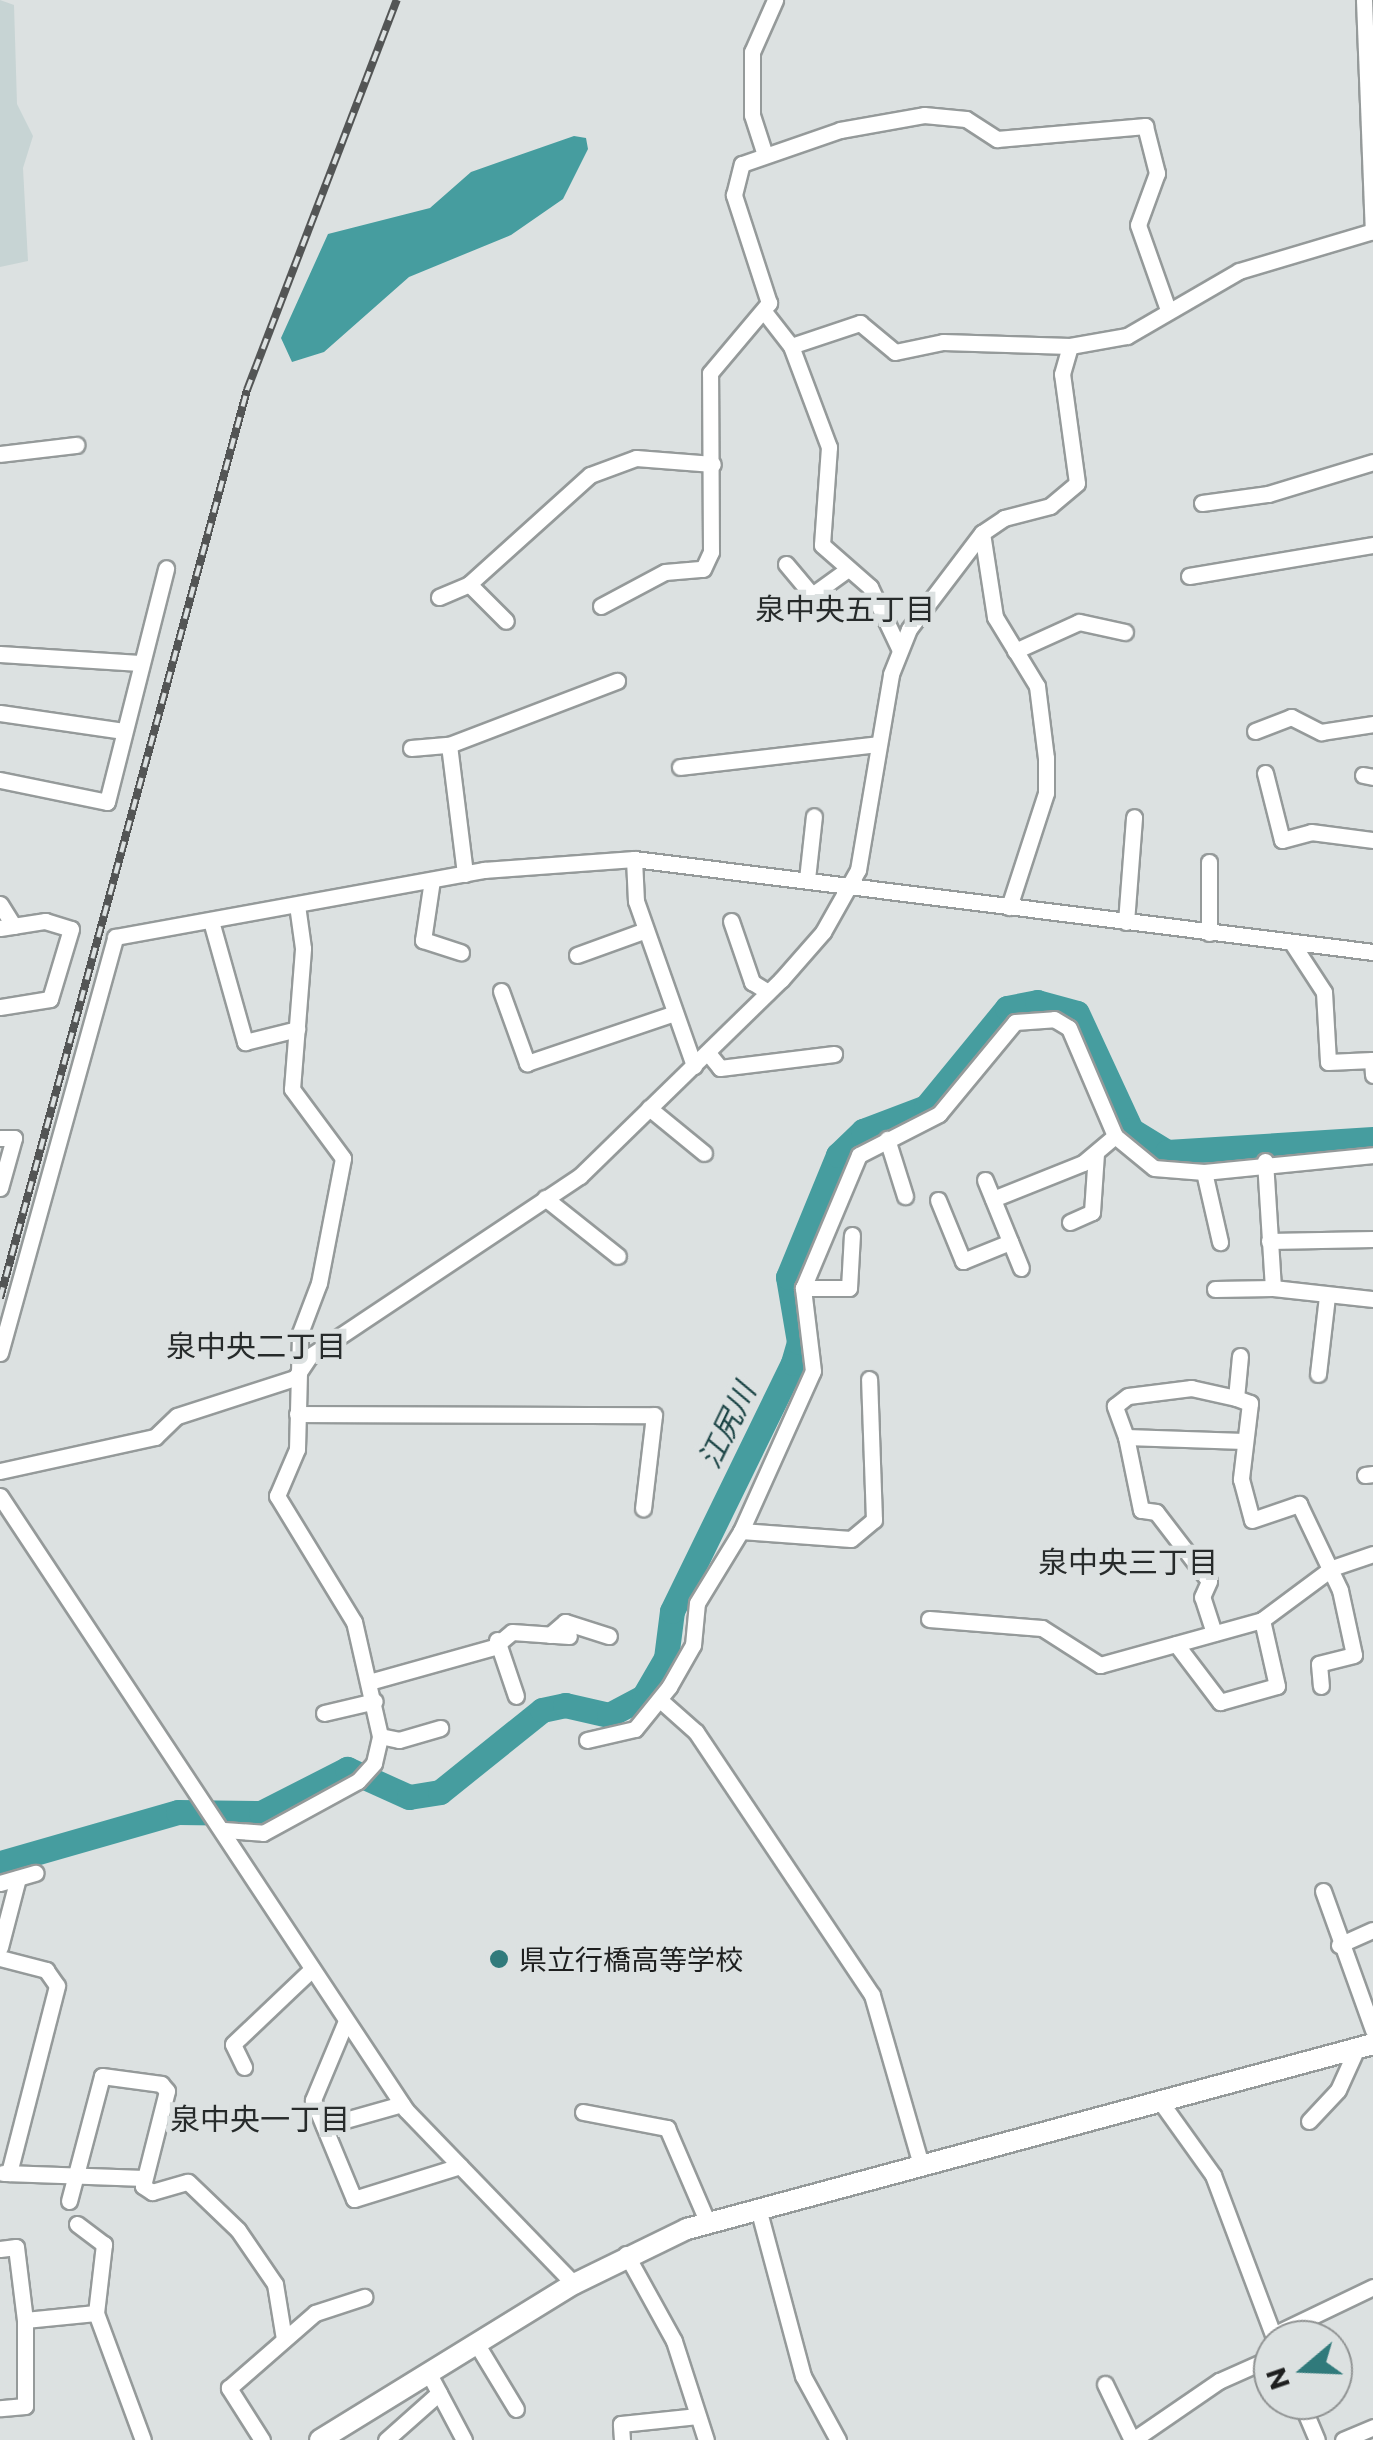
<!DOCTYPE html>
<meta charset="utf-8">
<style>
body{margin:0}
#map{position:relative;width:1373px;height:2440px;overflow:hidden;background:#dce1e1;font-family:Commissioner,"Noto Sans JP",sans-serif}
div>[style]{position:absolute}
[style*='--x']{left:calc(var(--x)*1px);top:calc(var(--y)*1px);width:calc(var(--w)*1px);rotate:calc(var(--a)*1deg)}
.built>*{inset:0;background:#c7d4d4}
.water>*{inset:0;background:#469d9f}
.river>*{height:25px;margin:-12.5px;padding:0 12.5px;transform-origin:12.5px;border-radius:12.5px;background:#469d9f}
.roads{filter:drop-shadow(2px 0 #959a9a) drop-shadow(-2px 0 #959a9a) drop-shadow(0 2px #959a9a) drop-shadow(0 -2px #959a9a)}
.minor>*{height:15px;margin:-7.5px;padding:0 7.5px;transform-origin:7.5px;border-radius:7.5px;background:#fff}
.tertiary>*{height:20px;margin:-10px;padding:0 10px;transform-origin:10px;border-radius:10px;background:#fff}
.rail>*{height:8px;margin-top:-4px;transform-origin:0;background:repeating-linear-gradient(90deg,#dce1e1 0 11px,#535555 0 22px);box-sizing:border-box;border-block:2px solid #535555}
.dots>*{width:28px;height:28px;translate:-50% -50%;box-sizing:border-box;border:5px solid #dce1e1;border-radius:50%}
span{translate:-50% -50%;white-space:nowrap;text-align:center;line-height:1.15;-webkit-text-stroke:10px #dce1e1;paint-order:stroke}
.poi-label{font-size:28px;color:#1e1f1f}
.left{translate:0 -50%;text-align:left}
.neighbourhood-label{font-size:30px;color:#272b2b}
.water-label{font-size:30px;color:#1c4546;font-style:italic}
.north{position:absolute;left:1253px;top:2320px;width:100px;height:100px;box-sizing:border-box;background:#dce1e1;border:2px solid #909393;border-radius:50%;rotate:251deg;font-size:28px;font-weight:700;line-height:40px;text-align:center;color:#1e1f1f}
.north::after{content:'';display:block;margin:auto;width:35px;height:45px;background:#307a7b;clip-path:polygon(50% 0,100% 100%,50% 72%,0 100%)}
</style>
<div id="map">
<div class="built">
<i style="clip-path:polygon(0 0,14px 5px,17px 104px,33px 136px,23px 168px,28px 261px,0 267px)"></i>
</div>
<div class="water">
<i style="clip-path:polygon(574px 136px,586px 138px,588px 149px,563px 199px,511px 235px,409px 277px,324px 352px,292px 362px,281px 338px,328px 234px,430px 208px,471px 172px)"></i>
</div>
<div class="river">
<i style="--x:0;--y:1863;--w:185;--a:-16"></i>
<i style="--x:178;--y:1812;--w:83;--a:0.7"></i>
<i style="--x:261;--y:1813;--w:97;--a:-27.1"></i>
<i style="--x:347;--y:1769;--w:68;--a:24.3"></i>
<i style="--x:409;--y:1797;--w:31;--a:-9"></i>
<i style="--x:440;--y:1792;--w:131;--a:-38.8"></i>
<i style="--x:542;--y:1710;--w:24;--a:-12"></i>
<i style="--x:565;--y:1705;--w:45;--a:12.8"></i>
<i style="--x:609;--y:1715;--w:40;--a:-28"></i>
<i style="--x:644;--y:1696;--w:44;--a:-59.9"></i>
<i style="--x:666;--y:1658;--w:47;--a:-82.7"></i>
<i style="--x:672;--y:1611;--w:276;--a:-64"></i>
<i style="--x:793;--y:1363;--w:22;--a:-74"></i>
<i style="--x:799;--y:1342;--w:66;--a:-99.6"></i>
<i style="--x:788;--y:1277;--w:132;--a:-67.7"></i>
<i style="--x:838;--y:1155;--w:35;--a:-44"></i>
<i style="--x:863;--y:1131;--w:67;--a:-20.9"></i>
<i style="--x:926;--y:1107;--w:128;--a:-50.7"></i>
<i style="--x:1007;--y:1008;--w:31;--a:-11"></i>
<i style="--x:1037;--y:1002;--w:41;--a:15.4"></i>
<i style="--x:1077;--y:1013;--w:129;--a:65.2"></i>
<i style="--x:1131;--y:1130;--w:42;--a:31.4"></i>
<i style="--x:1167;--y:1152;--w:206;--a:-3.6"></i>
</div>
<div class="roads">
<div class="minor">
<i style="--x:1364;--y:0;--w:232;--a:87.8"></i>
<i style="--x:765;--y:155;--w:42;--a:-108"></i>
<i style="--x:752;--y:115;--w:63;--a:-90"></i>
<i style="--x:752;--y:52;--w:57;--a:-66.1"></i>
<i style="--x:766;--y:314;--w:41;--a:52"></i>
<i style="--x:791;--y:346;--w:108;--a:69.4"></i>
<i style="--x:829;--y:447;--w:98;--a:94.1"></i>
<i style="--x:822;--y:545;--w:64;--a:41.2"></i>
<i style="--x:870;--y:587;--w:68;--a:64.6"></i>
<i style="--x:791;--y:346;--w:73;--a:-18.4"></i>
<i style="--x:860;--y:323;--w:45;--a:39.6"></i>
<i style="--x:895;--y:352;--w:49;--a:-11.8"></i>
<i style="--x:943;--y:342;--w:127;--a:1.8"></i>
<i style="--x:1070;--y:346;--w:58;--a:-10"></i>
<i style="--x:1127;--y:336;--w:129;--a:-30.1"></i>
<i style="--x:1239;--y:271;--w:140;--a:-16.6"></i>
<i style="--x:0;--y:454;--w:77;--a:-6.8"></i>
<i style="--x:1202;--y:503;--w:67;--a:-7.8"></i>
<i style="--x:1268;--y:494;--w:110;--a:-16.9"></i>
<i style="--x:982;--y:533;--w:85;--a:81.2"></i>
<i style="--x:995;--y:617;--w:81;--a:58.7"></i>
<i style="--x:1037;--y:686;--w:73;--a:82.9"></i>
<i style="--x:1046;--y:758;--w:35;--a:90"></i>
<i style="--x:1046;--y:793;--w:120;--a:108"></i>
<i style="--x:786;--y:564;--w:40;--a:50"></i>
<i style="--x:812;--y:595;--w:44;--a:-35.8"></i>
<i style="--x:1189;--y:576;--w:187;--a:-9.6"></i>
<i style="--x:469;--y:584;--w:52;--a:45"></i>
<i style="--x:439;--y:597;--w:33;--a:-23"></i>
<i style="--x:469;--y:584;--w:163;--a:-42"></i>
<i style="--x:590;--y:475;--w:49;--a:-20.3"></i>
<i style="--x:636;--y:458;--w:77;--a:4.5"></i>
<i style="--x:601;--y:606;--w:72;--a:-28"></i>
<i style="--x:665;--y:572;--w:38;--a:-5"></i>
<i style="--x:703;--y:569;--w:19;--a:-65"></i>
<i style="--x:711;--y:552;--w:179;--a:-90.3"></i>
<i style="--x:710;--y:373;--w:92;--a:-49.9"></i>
<i style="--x:769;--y:303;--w:114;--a:-108"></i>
<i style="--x:734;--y:195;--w:32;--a:-76"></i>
<i style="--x:742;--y:164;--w:104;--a:-19.1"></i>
<i style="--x:840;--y:130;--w:85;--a:-10.1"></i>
<i style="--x:924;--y:115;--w:42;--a:5.4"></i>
<i style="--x:966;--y:119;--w:37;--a:33"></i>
<i style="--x:997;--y:139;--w:149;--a:-5"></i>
<i style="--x:1145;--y:126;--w:49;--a:75.7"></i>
<i style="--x:1157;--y:173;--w:55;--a:110.1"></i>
<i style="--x:1138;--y:225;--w:87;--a:70.5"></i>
<i style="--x:1015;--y:651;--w:70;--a:-24.4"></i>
<i style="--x:1079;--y:622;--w:47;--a:12.3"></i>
<i style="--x:0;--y:654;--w:140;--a:3.7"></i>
<i style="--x:0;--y:713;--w:125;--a:8.3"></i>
<i style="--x:1255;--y:731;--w:39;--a:-21"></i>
<i style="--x:1291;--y:717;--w:34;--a:27"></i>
<i style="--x:1321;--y:732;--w:53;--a:-8.7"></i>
<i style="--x:449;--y:745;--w:180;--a:-20.9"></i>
<i style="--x:411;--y:748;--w:38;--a:-5"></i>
<i style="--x:449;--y:745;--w:130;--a:82.9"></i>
<i style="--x:680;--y:767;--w:200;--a:-6.6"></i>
<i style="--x:1265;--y:773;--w:69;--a:75.8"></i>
<i style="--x:1282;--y:840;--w:30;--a:-15"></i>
<i style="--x:1311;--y:832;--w:63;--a:7.4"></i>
<i style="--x:1363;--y:775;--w:10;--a:11"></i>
<i style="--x:0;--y:780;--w:109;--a:11.6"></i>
<i style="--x:107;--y:802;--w:241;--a:-75.8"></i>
<i style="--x:634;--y:859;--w:42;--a:87.3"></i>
<i style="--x:636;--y:901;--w:175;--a:70.6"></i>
<i style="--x:807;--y:879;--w:63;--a:-83.7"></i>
<i style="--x:432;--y:880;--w:61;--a:98.5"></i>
<i style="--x:423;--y:940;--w:40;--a:18"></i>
<i style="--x:0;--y:904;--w:26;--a:58"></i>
<i style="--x:211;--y:921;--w:126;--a:74.3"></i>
<i style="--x:245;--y:1042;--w:54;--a:-14"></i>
<i style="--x:731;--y:921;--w:65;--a:71"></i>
<i style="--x:752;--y:982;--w:19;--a:32"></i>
<i style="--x:1126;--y:922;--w:105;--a:-85.6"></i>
<i style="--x:0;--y:928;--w:46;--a:-8.8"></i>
<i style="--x:45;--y:921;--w:27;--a:17"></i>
<i style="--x:71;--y:929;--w:73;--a:106.7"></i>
<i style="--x:50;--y:999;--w:51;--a:170.9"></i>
<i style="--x:1209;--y:933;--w:71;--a:-90"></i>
<i style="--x:1292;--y:943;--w:59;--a:56.9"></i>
<i style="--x:1324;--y:992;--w:70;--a:86.7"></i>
<i style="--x:1328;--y:1062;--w:44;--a:-2.6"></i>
<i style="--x:1372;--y:1060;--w:15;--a:86"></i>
<i style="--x:577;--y:955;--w:73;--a:-19.9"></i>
<i style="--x:501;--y:991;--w:77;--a:70.1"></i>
<i style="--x:527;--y:1063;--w:156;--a:-18.7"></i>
<i style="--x:708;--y:1053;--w:19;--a:51"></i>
<i style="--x:720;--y:1068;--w:115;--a:-7"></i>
<i style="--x:649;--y:1108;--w:71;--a:39.3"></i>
<i style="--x:0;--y:1138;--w:14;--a:0"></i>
<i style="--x:14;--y:1138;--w:52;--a:105.6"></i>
<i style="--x:887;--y:1139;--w:60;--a:72.5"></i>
<i style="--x:1265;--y:1161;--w:127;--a:86.4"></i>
<i style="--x:1273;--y:1288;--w:101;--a:6.3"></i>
<i style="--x:1204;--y:1172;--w:72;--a:77.1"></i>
<i style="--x:985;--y:1180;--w:95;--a:67.8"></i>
<i style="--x:545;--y:1198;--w:93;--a:38.5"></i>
<i style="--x:993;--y:1199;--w:97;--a:-21.8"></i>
<i style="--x:1083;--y:1163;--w:42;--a:-40.2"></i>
<i style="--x:938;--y:1200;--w:66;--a:67.7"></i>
<i style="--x:963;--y:1261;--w:51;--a:-22"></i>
<i style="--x:1070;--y:1222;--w:24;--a:-24"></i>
<i style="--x:1092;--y:1212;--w:58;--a:-86.1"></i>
<i style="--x:1269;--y:1241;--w:104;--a:-1.1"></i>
<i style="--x:803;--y:1288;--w:46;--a:0"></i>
<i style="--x:849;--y:1288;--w:53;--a:-86.8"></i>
<i style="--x:1215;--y:1289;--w:58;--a:-1"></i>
<i style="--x:0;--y:1353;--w:432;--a:-74.5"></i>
<i style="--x:115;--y:937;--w:375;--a:-10.3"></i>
<i style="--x:484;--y:870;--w:150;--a:-4.2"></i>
<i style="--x:634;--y:859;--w:745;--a:7.17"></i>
<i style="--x:1240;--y:1356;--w:42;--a:95.4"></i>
<i style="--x:1236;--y:1398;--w:15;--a:20"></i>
<i style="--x:1250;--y:1403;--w:77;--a:96.8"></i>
<i style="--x:1241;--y:1479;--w:42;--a:75"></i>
<i style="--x:1252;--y:1520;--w:50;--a:-18.8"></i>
<i style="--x:1299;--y:1504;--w:95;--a:64.5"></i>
<i style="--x:1340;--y:1590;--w:66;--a:77.8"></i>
<i style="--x:1354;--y:1655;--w:36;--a:166"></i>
<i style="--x:1319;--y:1664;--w:22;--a:85"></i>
<i style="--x:1318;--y:1374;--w:79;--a:-83.4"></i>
<i style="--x:297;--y:1414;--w:357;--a:0.2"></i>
<i style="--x:654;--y:1415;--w:94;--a:96.7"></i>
<i style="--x:1126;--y:1437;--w:33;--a:-110"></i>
<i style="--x:1115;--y:1406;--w:16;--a:-38"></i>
<i style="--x:1128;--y:1396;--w:64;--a:-7.2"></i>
<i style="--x:1191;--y:1388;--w:46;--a:12.5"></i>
<i style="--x:0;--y:1471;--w:159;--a:-12.4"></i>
<i style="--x:155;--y:1437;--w:30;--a:-44"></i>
<i style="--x:177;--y:1416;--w:124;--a:-17.9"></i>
<i style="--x:295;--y:1378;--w:27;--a:-56"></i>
<i style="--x:310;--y:1356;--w:324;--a:-33.7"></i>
<i style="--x:580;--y:1176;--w:281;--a:-44.3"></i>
<i style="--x:781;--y:980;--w:64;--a:-48.8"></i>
<i style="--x:823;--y:932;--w:71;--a:-60.6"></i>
<i style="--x:858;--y:870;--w:199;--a:-80.4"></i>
<i style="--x:891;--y:674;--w:48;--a:-68.2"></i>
<i style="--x:909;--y:629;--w:121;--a:-52.8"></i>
<i style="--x:982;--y:533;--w:27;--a:-34"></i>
<i style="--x:1004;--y:518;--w:48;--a:-14.6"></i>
<i style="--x:1050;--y:506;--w:35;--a:-40"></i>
<i style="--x:1077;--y:483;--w:110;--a:-97.8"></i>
<i style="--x:1062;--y:374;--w:29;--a:-74"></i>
<i style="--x:1365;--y:1475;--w:8;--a:-7"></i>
<i style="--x:0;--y:1496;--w:736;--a:56.53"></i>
<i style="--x:406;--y:2110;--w:242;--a:46"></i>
<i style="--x:741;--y:1531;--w:175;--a:-65.8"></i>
<i style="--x:813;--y:1371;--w:84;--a:-96.9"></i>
<i style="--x:803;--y:1288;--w:144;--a:-67.2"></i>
<i style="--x:859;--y:1155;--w:90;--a:-27.1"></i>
<i style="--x:939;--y:1114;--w:119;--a:-50.4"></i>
<i style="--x:1015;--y:1022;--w:39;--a:-4"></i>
<i style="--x:1054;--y:1019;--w:17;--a:31"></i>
<i style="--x:1069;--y:1028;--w:117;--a:66.9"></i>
<i style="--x:1115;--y:1136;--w:50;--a:39.4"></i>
<i style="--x:1154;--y:1168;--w:50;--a:4.6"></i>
<i style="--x:1204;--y:1172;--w:170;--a:-5.7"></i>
<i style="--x:929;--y:1619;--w:113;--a:4.6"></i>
<i style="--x:1042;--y:1628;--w:69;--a:32.5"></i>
<i style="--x:1100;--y:1665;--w:168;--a:-15.5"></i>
<i style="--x:1262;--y:1620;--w:87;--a:-36.6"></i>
<i style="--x:1332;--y:1568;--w:43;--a:-18.9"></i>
<i style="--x:1214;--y:1633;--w:38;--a:-108"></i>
<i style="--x:1202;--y:1597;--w:17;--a:-66"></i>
<i style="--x:1209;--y:1581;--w:87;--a:-127.5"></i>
<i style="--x:1156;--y:1512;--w:15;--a:-172"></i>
<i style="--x:1141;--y:1510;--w:75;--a:-101.6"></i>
<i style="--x:1126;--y:1437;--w:118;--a:1.9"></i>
<i style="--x:550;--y:1635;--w:20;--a:-41"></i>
<i style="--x:565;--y:1622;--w:46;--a:17.7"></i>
<i style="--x:497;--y:1640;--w:59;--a:71.3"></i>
<i style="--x:1176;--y:1644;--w:73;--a:52.8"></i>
<i style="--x:1220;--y:1702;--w:59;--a:-15.7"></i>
<i style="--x:1277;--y:1686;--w:68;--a:-102.8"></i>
<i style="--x:369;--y:1682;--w:130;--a:-15.6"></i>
<i style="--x:494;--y:1647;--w:23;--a:-40"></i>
<i style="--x:512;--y:1632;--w:57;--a:4"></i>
<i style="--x:660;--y:1700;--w:48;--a:41.6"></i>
<i style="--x:696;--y:1732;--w:316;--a:56.2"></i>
<i style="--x:872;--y:1995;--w:177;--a:73.9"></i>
<i style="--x:324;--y:1713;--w:52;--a:-13.2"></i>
<i style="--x:380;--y:1736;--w:19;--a:12"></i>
<i style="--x:399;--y:1740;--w:43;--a:-16.3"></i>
<i style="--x:587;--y:1740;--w:49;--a:-12.9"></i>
<i style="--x:635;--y:1729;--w:54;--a:-51"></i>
<i style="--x:669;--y:1687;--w:48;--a:-60.3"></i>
<i style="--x:693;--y:1645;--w:42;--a:-84.6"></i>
<i style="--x:697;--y:1603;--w:84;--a:-58.6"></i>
<i style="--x:741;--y:1531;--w:110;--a:4.2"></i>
<i style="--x:851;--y:1539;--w:30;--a:-40"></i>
<i style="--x:874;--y:1520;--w:141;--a:-92"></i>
<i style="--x:224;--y:1830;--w:39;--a:4"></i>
<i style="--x:263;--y:1833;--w:108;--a:-28.7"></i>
<i style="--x:358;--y:1781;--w:24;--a:-48"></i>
<i style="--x:374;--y:1763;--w:28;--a:-77"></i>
<i style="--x:380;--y:1736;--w:117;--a:-102.8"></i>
<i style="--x:354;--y:1622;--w:148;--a:-121.4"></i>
<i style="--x:277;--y:1496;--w:51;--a:-66.9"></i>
<i style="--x:297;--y:1449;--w:116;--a:-88.5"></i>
<i style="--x:300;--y:1333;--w:53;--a:-69.2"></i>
<i style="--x:319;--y:1283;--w:127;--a:-79.1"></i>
<i style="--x:343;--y:1158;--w:86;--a:-126.5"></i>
<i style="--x:292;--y:1089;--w:141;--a:-85.5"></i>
<i style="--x:303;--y:948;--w:43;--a:-97.9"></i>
<i style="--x:0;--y:1883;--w:37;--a:-16"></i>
<i style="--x:1323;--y:1891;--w:148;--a:70.2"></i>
<i style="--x:1339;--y:1945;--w:37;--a:-24"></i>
<i style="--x:0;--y:1947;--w:71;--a:-75.4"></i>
<i style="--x:0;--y:1958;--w:48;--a:14.6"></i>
<i style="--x:46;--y:1970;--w:19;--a:55"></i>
<i style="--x:57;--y:1986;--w:193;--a:104.4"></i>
<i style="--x:346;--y:2021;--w:86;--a:112.7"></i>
<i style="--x:313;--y:2100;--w:107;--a:67.5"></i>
<i style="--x:354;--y:2199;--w:111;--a:-17.3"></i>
<i style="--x:244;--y:2067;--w:25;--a:-116"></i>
<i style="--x:233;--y:2044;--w:109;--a:-43.5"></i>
<i style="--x:1160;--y:2101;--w:91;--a:54.4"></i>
<i style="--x:1213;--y:2175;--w:176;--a:69.4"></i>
<i style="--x:583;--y:2112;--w:86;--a:10.8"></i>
<i style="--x:667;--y:2128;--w:103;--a:66.7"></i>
<i style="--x:1309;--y:2121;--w:42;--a:-46.9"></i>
<i style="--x:1338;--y:2090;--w:46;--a:-65.7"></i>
<i style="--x:324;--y:2126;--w:81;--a:-15.8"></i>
<i style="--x:3;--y:2173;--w:141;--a:2"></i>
<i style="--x:69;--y:2201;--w:129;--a:-75.2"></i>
<i style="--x:102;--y:2076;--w:60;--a:7.7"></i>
<i style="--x:161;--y:2084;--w:9;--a:49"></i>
<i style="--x:167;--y:2091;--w:98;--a:104.2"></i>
<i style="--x:143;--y:2186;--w:11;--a:34"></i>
<i style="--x:152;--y:2192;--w:37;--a:-16"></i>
<i style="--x:188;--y:2182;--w:69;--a:43.8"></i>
<i style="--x:238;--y:2230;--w:65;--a:55.6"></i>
<i style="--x:275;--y:2284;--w:56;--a:80.7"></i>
<i style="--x:758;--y:2208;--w:174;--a:75"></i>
<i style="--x:803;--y:2376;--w:73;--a:61.3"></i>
<i style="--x:77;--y:2224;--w:34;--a:37"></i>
<i style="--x:104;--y:2244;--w:69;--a:96.6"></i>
<i style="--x:0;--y:2249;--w:16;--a:-7"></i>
<i style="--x:16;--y:2247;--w:74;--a:83"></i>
<i style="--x:25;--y:2320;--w:86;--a:90"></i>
<i style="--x:25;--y:2406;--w:25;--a:175"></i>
<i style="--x:626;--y:2254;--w:99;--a:61.1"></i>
<i style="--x:674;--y:2341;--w:104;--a:72.1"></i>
<i style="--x:25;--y:2320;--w:71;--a:-5.6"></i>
<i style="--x:96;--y:2313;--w:135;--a:69.7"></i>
<i style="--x:1273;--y:2335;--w:111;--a:-25.6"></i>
<i style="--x:476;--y:2343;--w:77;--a:58.8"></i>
<i style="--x:428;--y:2372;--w:77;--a:62.1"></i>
<i style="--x:1105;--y:2384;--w:62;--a:64.3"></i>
<i style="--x:1300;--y:2400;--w:43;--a:67"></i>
<i style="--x:262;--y:2440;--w:62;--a:-122.4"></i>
<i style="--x:229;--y:2388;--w:114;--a:-41.1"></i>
<i style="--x:315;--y:2313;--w:52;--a:-18.1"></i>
<i style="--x:386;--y:2440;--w:71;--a:-41.6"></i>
<i style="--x:622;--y:2440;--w:16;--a:-94"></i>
<i style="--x:621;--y:2424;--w:77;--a:-5.9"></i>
<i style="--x:1133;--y:2440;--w:104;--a:-34.5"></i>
<i style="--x:1219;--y:2381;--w:59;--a:-24"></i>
<i style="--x:1343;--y:2440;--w:33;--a:-23"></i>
</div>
<div class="tertiary">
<i style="--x:320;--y:2440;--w:298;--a:-31.6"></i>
<i style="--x:574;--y:2284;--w:126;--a:-26"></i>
<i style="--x:687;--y:2229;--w:711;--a:-15.09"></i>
</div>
</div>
<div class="rail">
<i style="--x:0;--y:1298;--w:941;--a:-74.78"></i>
<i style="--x:247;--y:390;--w:418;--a:-69"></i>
</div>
<div class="dots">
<i style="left:499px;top:1959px;background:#307a7b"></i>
</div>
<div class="poi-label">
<span class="left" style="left:519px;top:1959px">県立行橋高等学校</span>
</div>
<div class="neighbourhood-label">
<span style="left:845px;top:608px">泉中央五丁目</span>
<span style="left:256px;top:1345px">泉中央二丁目</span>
<span style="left:1128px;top:1561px">泉中央三丁目</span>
<span style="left:260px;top:2118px">泉中央一丁目</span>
</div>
<div class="water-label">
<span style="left:726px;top:1425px;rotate:-64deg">江尻川</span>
</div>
<div class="north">N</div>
</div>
